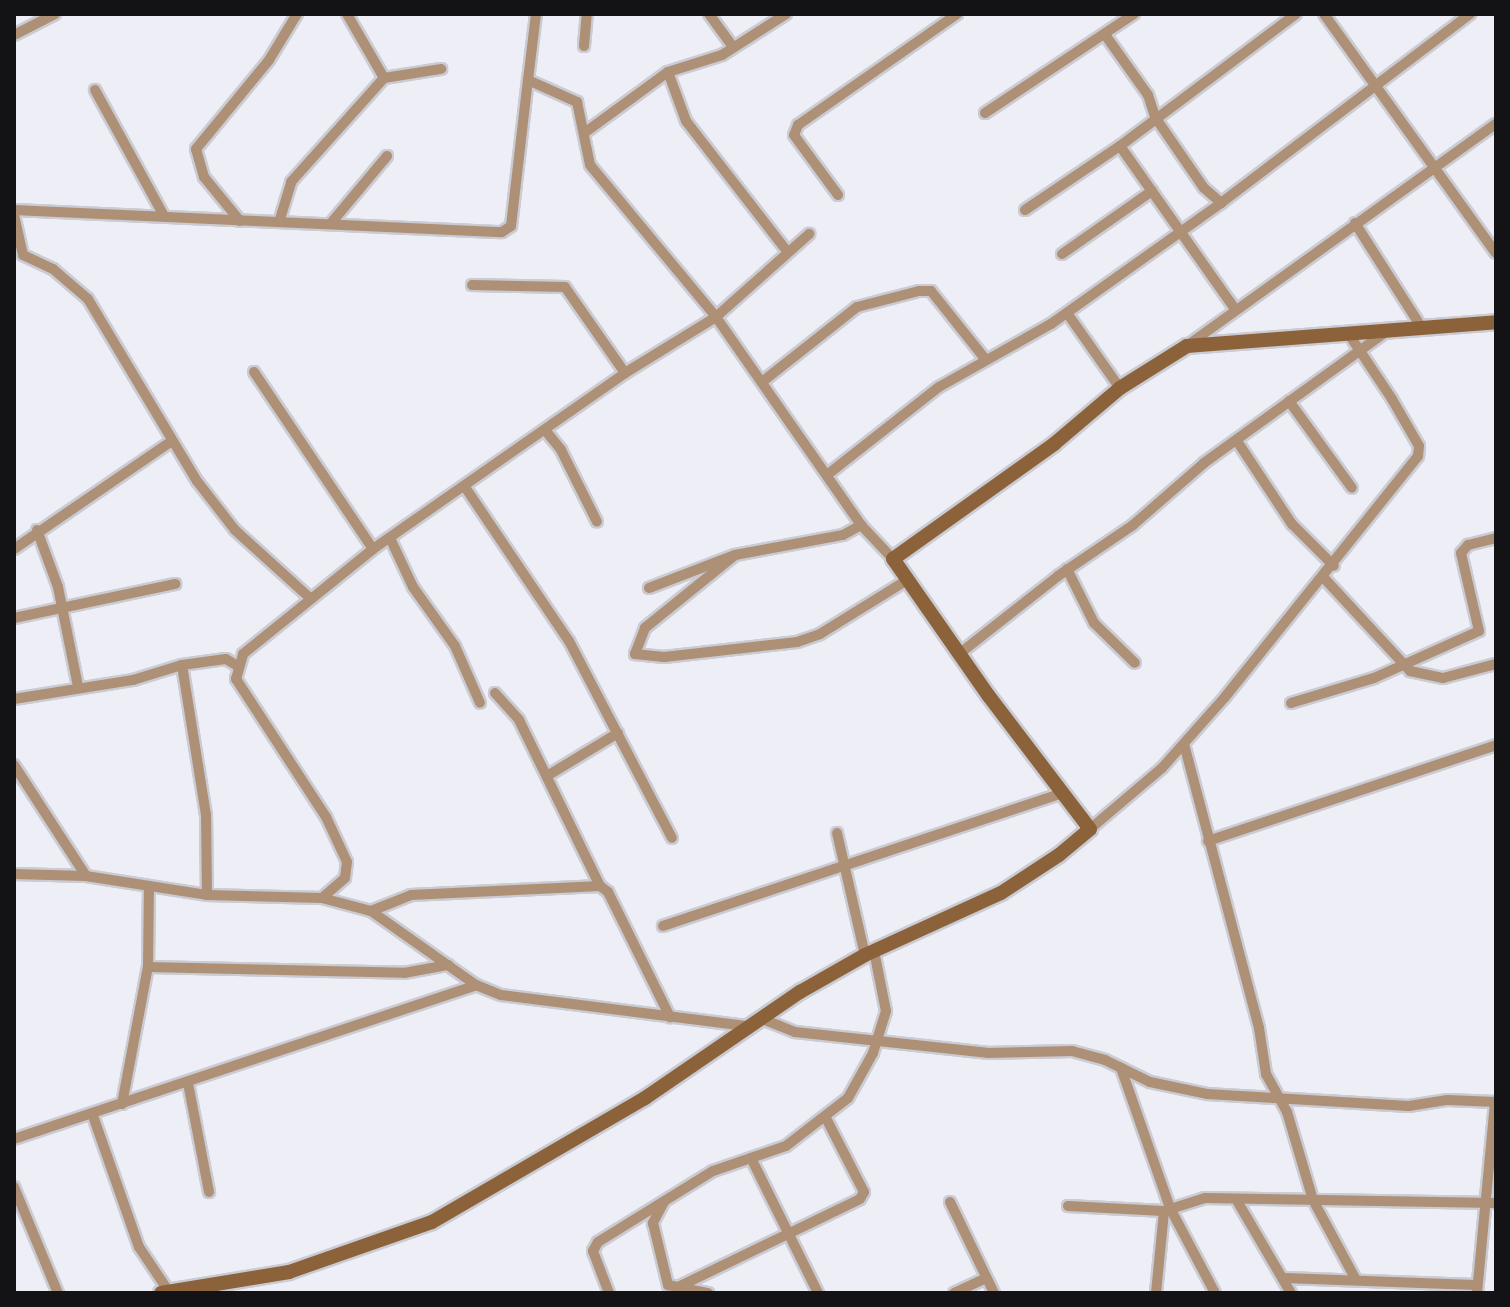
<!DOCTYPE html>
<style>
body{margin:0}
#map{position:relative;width:1510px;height:1307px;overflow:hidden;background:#eeeef7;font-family:"Varela Round",sans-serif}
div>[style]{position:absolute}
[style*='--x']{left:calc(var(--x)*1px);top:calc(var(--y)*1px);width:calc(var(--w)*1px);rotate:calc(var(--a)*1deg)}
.roads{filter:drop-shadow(2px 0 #cbcbd3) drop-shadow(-2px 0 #cbcbd3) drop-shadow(0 2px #cbcbd3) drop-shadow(0 -2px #cbcbd3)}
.street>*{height:10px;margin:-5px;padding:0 5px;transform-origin:5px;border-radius:5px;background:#ad9076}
.secondary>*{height:14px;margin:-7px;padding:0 7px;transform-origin:7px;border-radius:7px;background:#8b623a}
span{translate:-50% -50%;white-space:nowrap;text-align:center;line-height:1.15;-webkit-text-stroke:6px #fff;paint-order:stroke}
.frame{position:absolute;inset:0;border:16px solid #131315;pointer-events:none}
</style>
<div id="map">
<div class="roads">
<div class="street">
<i style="--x:347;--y:14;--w:74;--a:60"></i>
<i style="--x:384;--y:78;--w:58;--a:-9"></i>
<i style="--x:536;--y:14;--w:66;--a:96.9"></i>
<i style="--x:528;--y:80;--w:54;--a:24.2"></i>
<i style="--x:577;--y:102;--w:64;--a:78.3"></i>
<i style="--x:590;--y:165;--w:197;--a:50.3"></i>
<i style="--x:716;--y:317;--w:254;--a:55.1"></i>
<i style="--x:861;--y:525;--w:47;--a:46.7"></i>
<i style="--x:709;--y:14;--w:39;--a:54"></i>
<i style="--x:1324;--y:14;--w:294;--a:54.3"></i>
<i style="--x:14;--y:35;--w:46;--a:-27.1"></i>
<i style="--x:1106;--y:36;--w:72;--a:54.6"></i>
<i style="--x:1148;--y:95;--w:23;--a:72"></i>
<i style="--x:1155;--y:117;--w:86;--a:55.4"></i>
<i style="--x:1204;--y:188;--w:23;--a:41"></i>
<i style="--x:584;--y:46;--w:32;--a:-85"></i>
<i style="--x:668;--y:72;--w:57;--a:-17.5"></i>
<i style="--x:722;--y:55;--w:76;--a:-32.6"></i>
<i style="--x:95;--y:90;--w:144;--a:61.3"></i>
<i style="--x:985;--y:113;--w:179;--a:-33.6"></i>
<i style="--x:587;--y:131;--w:100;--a:-36.1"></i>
<i style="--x:668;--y:72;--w:52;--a:69.8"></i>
<i style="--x:686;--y:121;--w:163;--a:52.2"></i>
<i style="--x:1120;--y:146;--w:199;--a:54.8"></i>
<i style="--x:838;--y:195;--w:74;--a:-126.3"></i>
<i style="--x:794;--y:135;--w:11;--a:-68"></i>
<i style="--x:798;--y:125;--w:194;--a:-34.9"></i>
<i style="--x:14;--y:210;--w:488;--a:2.6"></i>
<i style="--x:502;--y:232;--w:11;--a:-34"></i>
<i style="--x:511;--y:226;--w:147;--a:-83.4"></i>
<i style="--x:1025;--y:210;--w:115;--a:-34"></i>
<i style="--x:1120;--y:146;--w:220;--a:-36.9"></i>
<i style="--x:14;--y:215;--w:41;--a:77.3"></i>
<i style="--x:23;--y:255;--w:33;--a:25"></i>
<i style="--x:53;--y:269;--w:46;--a:40.6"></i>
<i style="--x:88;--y:299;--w:212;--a:59.1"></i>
<i style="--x:197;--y:481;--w:62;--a:52.2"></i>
<i style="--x:235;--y:530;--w:101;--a:42.2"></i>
<i style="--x:280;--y:219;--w:39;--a:-73"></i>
<i style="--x:291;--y:182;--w:140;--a:-48.2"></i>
<i style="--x:240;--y:221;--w:57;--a:-129.3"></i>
<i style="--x:204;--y:177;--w:29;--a:-106"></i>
<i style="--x:196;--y:149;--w:115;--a:-50.6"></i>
<i style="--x:269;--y:60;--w:54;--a:-58.7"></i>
<i style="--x:332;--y:222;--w:86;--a:-50.2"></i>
<i style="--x:1355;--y:223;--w:121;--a:57.5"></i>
<i style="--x:1062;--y:254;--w:110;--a:-35"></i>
<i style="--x:472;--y:285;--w:93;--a:1.2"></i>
<i style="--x:565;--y:287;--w:105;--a:55.1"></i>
<i style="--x:1067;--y:313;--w:92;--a:54.8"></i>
<i style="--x:1188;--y:345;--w:379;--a:-35.7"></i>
<i style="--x:254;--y:372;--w:213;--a:56.1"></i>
<i style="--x:762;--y:382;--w:121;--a:-38.3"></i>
<i style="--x:857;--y:307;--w:64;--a:-14.5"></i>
<i style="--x:919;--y:291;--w:12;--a:0"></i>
<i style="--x:931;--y:291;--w:88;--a:51.4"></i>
<i style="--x:1289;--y:401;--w:107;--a:54.1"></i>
<i style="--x:545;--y:430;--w:26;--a:51"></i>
<i style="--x:561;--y:450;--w:80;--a:63.4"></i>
<i style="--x:1237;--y:441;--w:100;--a:56.5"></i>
<i style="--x:1292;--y:524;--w:59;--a:45"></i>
<i style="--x:827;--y:475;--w:142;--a:-38.2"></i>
<i style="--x:939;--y:387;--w:129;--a:-29.4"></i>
<i style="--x:1051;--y:324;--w:209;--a:-35.4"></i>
<i style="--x:1221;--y:203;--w:313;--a:-37.2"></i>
<i style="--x:465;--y:487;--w:186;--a:56"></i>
<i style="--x:569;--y:641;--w:222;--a:62.4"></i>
<i style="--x:37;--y:530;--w:61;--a:69.8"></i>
<i style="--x:58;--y:587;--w:101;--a:78.6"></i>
<i style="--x:390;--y:538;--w:54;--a:64.9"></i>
<i style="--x:413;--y:587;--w:72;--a:54.6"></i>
<i style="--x:455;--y:646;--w:62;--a:66.3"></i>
<i style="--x:14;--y:549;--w:191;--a:-34.4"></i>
<i style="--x:735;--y:555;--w:116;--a:141"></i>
<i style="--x:645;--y:628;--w:28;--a:111"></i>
<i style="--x:635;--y:654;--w:29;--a:6"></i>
<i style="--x:664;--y:657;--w:134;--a:-6.4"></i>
<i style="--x:797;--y:642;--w:24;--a:-19"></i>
<i style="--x:820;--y:634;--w:102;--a:-31.8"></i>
<i style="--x:1067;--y:569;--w:60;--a:63.4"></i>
<i style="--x:1094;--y:623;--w:57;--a:44.3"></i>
<i style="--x:1324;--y:578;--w:127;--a:47.2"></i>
<i style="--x:1410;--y:671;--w:34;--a:12"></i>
<i style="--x:1443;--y:678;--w:55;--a:-14.8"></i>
<i style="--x:649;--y:588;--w:92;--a:-21"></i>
<i style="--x:735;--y:555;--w:110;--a:-10.5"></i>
<i style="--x:843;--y:535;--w:21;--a:-29"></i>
<i style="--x:14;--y:618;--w:165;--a:-11.9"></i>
<i style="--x:959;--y:654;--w:126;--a:-38.2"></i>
<i style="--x:1058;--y:576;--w:91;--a:-34.2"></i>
<i style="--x:1133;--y:525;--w:94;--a:-41.1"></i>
<i style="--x:1204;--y:463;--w:226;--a:-35.8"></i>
<i style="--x:495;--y:693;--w:36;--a:48"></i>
<i style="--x:519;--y:720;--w:185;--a:64"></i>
<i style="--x:14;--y:699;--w:121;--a:-9.1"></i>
<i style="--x:133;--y:680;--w:51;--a:-17"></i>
<i style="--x:1291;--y:703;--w:87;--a:-16.8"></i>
<i style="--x:1374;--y:678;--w:115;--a:-24.1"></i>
<i style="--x:1479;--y:631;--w:80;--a:-103"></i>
<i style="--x:1461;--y:553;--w:11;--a:-49"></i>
<i style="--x:1468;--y:545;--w:29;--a:-14"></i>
<i style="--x:1184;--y:744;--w:294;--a:75.2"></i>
<i style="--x:1259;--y:1028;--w:47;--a:81.3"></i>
<i style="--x:1266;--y:1074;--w:43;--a:61.1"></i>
<i style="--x:1287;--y:1112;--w:92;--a:73.5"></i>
<i style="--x:1313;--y:1200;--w:91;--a:61.7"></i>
<i style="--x:14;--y:765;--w:132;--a:57"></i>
<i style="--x:547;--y:776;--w:83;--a:-31.2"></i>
<i style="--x:1090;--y:829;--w:94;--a:-40.3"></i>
<i style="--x:1162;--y:768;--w:95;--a:-48.4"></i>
<i style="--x:1225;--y:697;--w:309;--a:-51.3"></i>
<i style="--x:1418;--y:456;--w:10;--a:-84"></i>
<i style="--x:1419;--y:446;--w:54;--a:-119.9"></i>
<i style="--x:1392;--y:399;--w:79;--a:-123.7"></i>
<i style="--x:837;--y:833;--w:125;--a:77.1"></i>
<i style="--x:1208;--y:841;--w:304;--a:-18.4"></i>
<i style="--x:14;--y:874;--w:72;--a:1.6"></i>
<i style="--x:86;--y:876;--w:122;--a:8.9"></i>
<i style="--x:207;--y:895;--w:115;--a:1.5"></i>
<i style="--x:322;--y:898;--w:51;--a:14.9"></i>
<i style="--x:371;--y:911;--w:128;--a:35.2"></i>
<i style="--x:476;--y:985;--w:27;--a:22"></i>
<i style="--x:501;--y:995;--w:249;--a:7.2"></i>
<i style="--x:207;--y:895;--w:80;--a:-90.7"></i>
<i style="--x:206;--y:815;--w:152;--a:-99.1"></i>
<i style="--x:182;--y:665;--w:44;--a:-7.8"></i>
<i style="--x:226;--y:659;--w:12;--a:31"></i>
<i style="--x:322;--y:898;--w:30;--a:-41"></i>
<i style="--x:345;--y:878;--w:16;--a:-83"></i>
<i style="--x:347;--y:862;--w:50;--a:-115"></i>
<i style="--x:326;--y:817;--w:165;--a:-123.1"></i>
<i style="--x:236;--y:679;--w:26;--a:-74"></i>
<i style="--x:243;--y:654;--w:167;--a:-38.9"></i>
<i style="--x:373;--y:549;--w:307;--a:-34.9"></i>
<i style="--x:625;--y:373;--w:107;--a:-31.6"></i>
<i style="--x:716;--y:317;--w:125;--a:-41.7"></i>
<i style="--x:371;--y:911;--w:43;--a:-21.8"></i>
<i style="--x:411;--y:895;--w:189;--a:-2.7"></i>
<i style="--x:600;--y:886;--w:10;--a:37"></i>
<i style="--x:608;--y:892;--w:140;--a:63.6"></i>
<i style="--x:663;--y:926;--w:421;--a:-18.4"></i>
<i style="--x:148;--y:967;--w:256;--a:1.3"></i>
<i style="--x:404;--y:973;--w:45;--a:-10.3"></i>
<i style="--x:760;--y:1018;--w:38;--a:22"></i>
<i style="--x:795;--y:1032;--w:193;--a:6.2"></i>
<i style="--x:987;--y:1053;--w:85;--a:-1.3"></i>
<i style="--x:1072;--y:1051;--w:34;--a:15"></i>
<i style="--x:1105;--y:1060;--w:50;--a:26.1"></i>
<i style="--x:1150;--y:1082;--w:58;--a:11.9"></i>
<i style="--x:1207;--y:1094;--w:202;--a:3.4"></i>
<i style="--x:1409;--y:1106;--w:39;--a:-9"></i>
<i style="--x:1448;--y:1100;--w:48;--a:2.4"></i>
<i style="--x:1121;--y:1068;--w:148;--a:70.7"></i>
<i style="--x:1170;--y:1208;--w:96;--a:62.1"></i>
<i style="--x:188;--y:1083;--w:111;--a:79.1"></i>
<i style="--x:122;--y:1104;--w:139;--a:-79.3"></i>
<i style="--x:148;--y:967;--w:79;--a:-89.3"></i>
<i style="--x:92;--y:1113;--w:142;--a:70.7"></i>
<i style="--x:139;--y:1247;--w:50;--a:56.3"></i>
<i style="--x:14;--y:1139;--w:487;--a:-18.4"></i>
<i style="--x:751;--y:1158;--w:151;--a:63.6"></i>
<i style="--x:14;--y:1187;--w:115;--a:67.5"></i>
<i style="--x:1236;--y:1199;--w:109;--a:59.7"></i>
<i style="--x:664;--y:1202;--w:24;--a:118"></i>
<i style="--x:653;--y:1223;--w:64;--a:76.4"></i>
<i style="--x:668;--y:1285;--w:41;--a:11.3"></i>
<i style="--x:950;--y:1202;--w:101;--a:64.2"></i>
<i style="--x:1068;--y:1206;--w:96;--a:3"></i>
<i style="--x:1164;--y:1211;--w:43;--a:-17.6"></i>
<i style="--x:1205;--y:1198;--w:291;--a:1"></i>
<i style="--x:1283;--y:1278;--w:194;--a:2.1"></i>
<i style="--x:676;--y:1288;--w:204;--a:-25.8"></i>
<i style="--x:860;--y:1199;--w:8;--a:-60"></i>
<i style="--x:864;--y:1192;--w:83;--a:-117.2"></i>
<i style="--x:609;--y:1293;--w:45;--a:-110.9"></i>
<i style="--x:593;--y:1251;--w:10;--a:-61"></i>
<i style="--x:598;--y:1242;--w:135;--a:-31.7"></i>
<i style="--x:713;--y:1171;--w:77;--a:-18.9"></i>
<i style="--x:786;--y:1146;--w:78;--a:-37.7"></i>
<i style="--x:848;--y:1098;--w:51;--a:-60.9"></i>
<i style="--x:873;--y:1053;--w:44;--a:-72.8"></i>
<i style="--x:886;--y:1011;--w:61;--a:-101.3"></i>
<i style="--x:954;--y:1293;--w:35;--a:-25"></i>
<i style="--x:1156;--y:1293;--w:82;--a:-84.4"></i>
<i style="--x:1477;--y:1293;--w:192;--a:-84.6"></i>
</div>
<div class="secondary">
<i style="--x:161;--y:1293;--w:130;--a:-9.3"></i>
<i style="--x:289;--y:1272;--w:151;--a:-19.3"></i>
<i style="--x:432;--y:1222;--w:246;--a:-30.2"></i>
<i style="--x:645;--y:1098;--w:188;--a:-34.4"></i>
<i style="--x:800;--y:992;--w:75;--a:-29.6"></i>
<i style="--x:865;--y:955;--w:149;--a:-24.5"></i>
<i style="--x:1001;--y:893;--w:69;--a:-33.2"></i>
<i style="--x:1059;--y:855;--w:40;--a:-40"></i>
<i style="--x:1090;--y:829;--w:168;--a:-127.3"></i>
<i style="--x:988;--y:695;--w:166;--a:-124.9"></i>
<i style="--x:893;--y:559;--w:198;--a:-35.5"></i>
<i style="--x:1054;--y:444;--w:87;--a:-40.3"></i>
<i style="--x:1120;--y:388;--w:79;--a:-32.1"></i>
<i style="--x:1187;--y:346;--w:310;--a:-4.4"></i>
</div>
</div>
<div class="frame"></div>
</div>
